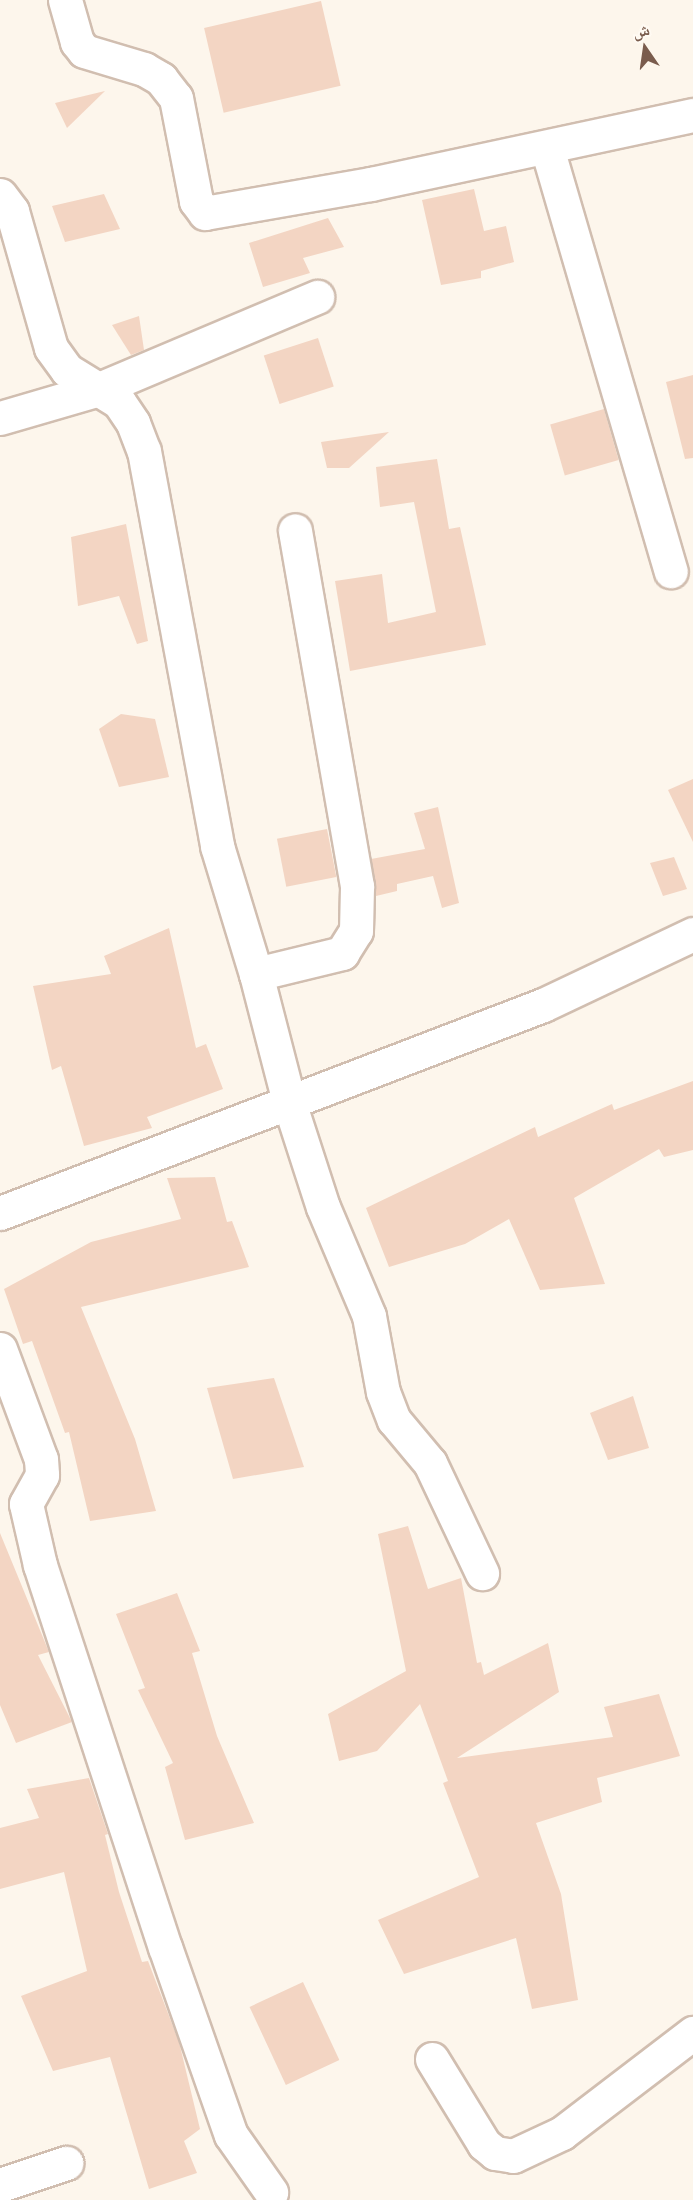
<!DOCTYPE html>
<meta charset="utf-8">
<style>
body{margin:0}
#map{position:relative;width:693px;height:2200px;overflow:hidden;background:#fdf6ec;font-family:Quicksand,"Noto Naskh Arabic",sans-serif}
div>[style]{position:absolute}
[style*='--x']{left:calc(var(--x)*1px);top:calc(var(--y)*1px);width:calc(var(--w)*1px);rotate:calc(var(--a)*1deg)}
.building>*{inset:0;background:#f3d5c3;transform-origin:0 0}
.roads{filter:drop-shadow(2px 0 #d1beb0) drop-shadow(-2px 0 #d1beb0) drop-shadow(0 2px #d1beb0) drop-shadow(0 -2px #d1beb0)}
.street>*{height:33px;margin:-16.5px;padding:0 16.5px;transform-origin:16.5px;border-radius:16.5px;background:#fff}
.secondary>*{height:33px;margin:-16.5px;padding:0 16.5px;transform-origin:16.5px;border-radius:16.5px;background:#fff}
span{translate:-50% -50%;white-space:nowrap;text-align:center;line-height:1.15;-webkit-text-stroke:4.5px #fffaf3;paint-order:stroke}
.north{position:absolute;left:615px;top:18px;width:60px;height:60px;-webkit-text-stroke:4px #fffaf3;paint-order:stroke;rotate:347deg;font-size:16px;font-weight:700;line-height:24px;text-align:center;color:#7a5c4d}
.north::after{content:'';display:block;margin:auto;width:21px;height:27px;background:#7a5c4d;clip-path:polygon(50% 0,100% 100%,50% 72%,0 100%)}
</style>
<div id="map">
<div class="building">
<i style="left:321px;top:1px;width:87px;height:120px;rotate:77deg"></i>
<i style="clip-path:polygon(105px 91px,67px 128px,55px 103px)"></i>
<i style="clip-path:polygon(474px 189px,484px 231px,506px 226px,514px 262px,481px 271px,481px 278px,441px 285px,422px 200px)"></i>
<i style="clip-path:polygon(104px 194px,120px 229px,65px 242px,52px 206px)"></i>
<i style="clip-path:polygon(328px 218px,344px 247px,303px 258px,310px 273px,263px 287px,249px 243px)"></i>
<i style="clip-path:polygon(139px 316px,144px 350px,131px 355px,112px 325px)"></i>
<i style="left:318px;top:338px;width:51px;height:57px;rotate:72deg"></i>
<i style="clip-path:polygon(693px 375px,693px 458px,685px 459px,666px 382px)"></i>
<i style="left:604px;top:409px;width:53px;height:56px;rotate:74deg"></i>
<i style="clip-path:polygon(389px 432px,349px 468px,327px 468px,321px 442px)"></i>
<i style="clip-path:polygon(437px 459px,449px 529px,460px 527px,486px 645px,350px 671px,335px 581px,382px 574px,388px 623px,436px 612px,414px 502px,380px 507px,376px 467px)"></i>
<i style="clip-path:polygon(126px 524px,148px 641px,137px 644px,119px 596px,78px 606px,71px 537px)"></i>
<i style="clip-path:polygon(121px 714px,155px 719px,169px 777px,119px 787px,99px 729px)"></i>
<i style="clip-path:polygon(693px 779px,693px 842px,668px 790px)"></i>
<i style="clip-path:polygon(438px 807px,459px 903px,442px 908px,433px 876px,397px 884px,397px 891px,376px 896px,371px 859px,425px 849px,414px 813px)"></i>
<i style="left:327px;top:829px;width:49px;height:51px;rotate:79deg"></i>
<i style="clip-path:polygon(674px 857px,687px 889px,663px 896px,650px 863px)"></i>
<i style="clip-path:polygon(169px 928px,196px 1048px,206px 1044px,223px 1089px,147px 1117px,152px 1128px,84px 1146px,61px 1066px,52px 1070px,33px 986px,111px 974px,104px 956px)"></i>
<i style="clip-path:polygon(693px 1081px,693px 1150px,664px 1157px,659px 1149px,574px 1198px,605px 1284px,540px 1290px,509px 1219px,465px 1244px,389px 1267px,366px 1208px,535px 1127px,538px 1137px,612px 1104px,614px 1110px)"></i>
<i style="clip-path:polygon(215px 1177px,227px 1222px,232px 1221px,249px 1267px,81px 1307px,135px 1439px,156px 1511px,90px 1521px,69px 1432px,65px 1433px,32px 1341px,23px 1344px,4px 1289px,91px 1242px,181px 1219px,167px 1178px)"></i>
<i style="clip-path:polygon(274px 1378px,304px 1467px,233px 1479px,207px 1388px)"></i>
<i style="clip-path:polygon(633px 1396px,649px 1448px,608px 1460px,590px 1413px)"></i>
<i style="clip-path:polygon(408px 1526px,428px 1589px,461px 1578px,477px 1663px,481px 1662px,484px 1675px,548px 1643px,559px 1692px,457px 1758px,613px 1737px,604px 1707px,659px 1694px,680px 1756px,597px 1778px,602px 1802px,536px 1823px,561px 1894px,578px 2000px,532px 2009px,516px 1938px,404px 1974px,378px 1920px,479px 1877px,443px 1783px,448px 1781px,420px 1704px,377px 1751px,339px 1761px,328px 1714px,406px 1671px,378px 1534px)"></i>
<i style="clip-path:polygon(0 1533px,49px 1652px,38px 1655px,72px 1722px,16px 1743px,0 1705px)"></i>
<i style="clip-path:polygon(177px 1593px,200px 1651px,192px 1653px,217px 1736px,254px 1823px,185px 1840px,165px 1767px,173px 1763px,138px 1690px,145px 1688px,116px 1614px)"></i>
<i style="clip-path:polygon(89px 1778px,108px 1834px,105px 1835px,119px 1892px,142px 1962px,148px 1961px,179px 2042px,200px 2129px,184px 2141px,197px 2173px,149px 2189px,110px 2057px,53px 2071px,21px 1996px,87px 1971px,64px 1872px,0 1889px,0 1828px,39px 1818px,27px 1789px)"></i>
<i style="left:303px;top:1982px;width:86px;height:59px;rotate:65deg"></i>
</div>
<div class="roads">
<div class="street">
<i style="--x:65;--y:0;--w:44;--a:74.1"></i>
<i style="--x:77;--y:42;--w:11;--a:52"></i>
<i style="--x:84;--y:51;--w:63;--a:16.7"></i>
<i style="--x:144;--y:69;--w:20;--a:30"></i>
<i style="--x:161;--y:79;--w:24;--a:52"></i>
<i style="--x:176;--y:98;--w:105;--a:79"></i>
<i style="--x:196;--y:201;--w:15;--a:53"></i>
<i style="--x:205;--y:213;--w:169;--a:-9.9"></i>
<i style="--x:371;--y:184;--w:329;--a:-12.1"></i>
<i style="--x:547;--y:148;--w:441;--a:73.7"></i>
<i style="--x:0;--y:195;--w:20;--a:53"></i>
<i style="--x:12;--y:211;--w:142;--a:74.1"></i>
<i style="--x:51;--y:348;--w:27;--a:54"></i>
<i style="--x:67;--y:370;--w:61;--a:31.6"></i>
<i style="--x:119;--y:402;--w:25;--a:56"></i>
<i style="--x:133;--y:423;--w:30;--a:69"></i>
<i style="--x:144;--y:451;--w:402;--a:79.5"></i>
<i style="--x:217;--y:846;--w:134;--a:73.1"></i>
<i style="--x:256;--y:974;--w:132;--a:75.5"></i>
<i style="--x:289;--y:1102;--w:110;--a:72.1"></i>
<i style="--x:323;--y:1207;--w:118;--a:67.1"></i>
<i style="--x:369;--y:1316;--w:77;--a:79.6"></i>
<i style="--x:383;--y:1392;--w:30;--a:69"></i>
<i style="--x:394;--y:1420;--w:56;--a:50.1"></i>
<i style="--x:430;--y:1463;--w:122;--a:64.7"></i>
<i style="--x:0;--y:418;--w:103;--a:-16.3"></i>
<i style="--x:99;--y:389;--w:237;--a:-22.9"></i>
<i style="--x:256;--y:974;--w:89;--a:-13.7"></i>
<i style="--x:342;--y:953;--w:26;--a:-58"></i>
<i style="--x:356;--y:931;--w:45;--a:-88.7"></i>
<i style="--x:357;--y:886;--w:361;--a:-99.9"></i>
<i style="--x:0;--y:1349;--w:117;--a:69.6"></i>
<i style="--x:41;--y:1459;--w:16;--a:86"></i>
<i style="--x:42;--y:1475;--w:33;--a:119"></i>
<i style="--x:26;--y:1504;--w:63;--a:77.1"></i>
<i style="--x:40;--y:1565;--w:402;--a:71.9"></i>
<i style="--x:165;--y:1947;--w:199;--a:70.7"></i>
<i style="--x:231;--y:2135;--w:70;--a:54.9"></i>
<i style="--x:432;--y:2059;--w:100;--a:58.5"></i>
<i style="--x:484;--y:2144;--w:14;--a:39"></i>
<i style="--x:495;--y:2153;--w:18;--a:9"></i>
<i style="--x:513;--y:2156;--w:54;--a:-25.1"></i>
<i style="--x:562;--y:2133;--w:165;--a:-37.4"></i>
<i style="--x:0;--y:2185;--w:70;--a:-18.4"></i>
</div>
<div class="secondary">
<i style="--x:0;--y:1213;--w:581;--a:-20.96"></i>
<i style="--x:543;--y:1005;--w:166;--a:-25.3"></i>
</div>
</div>
<div class="north">ش</div>
</div>
